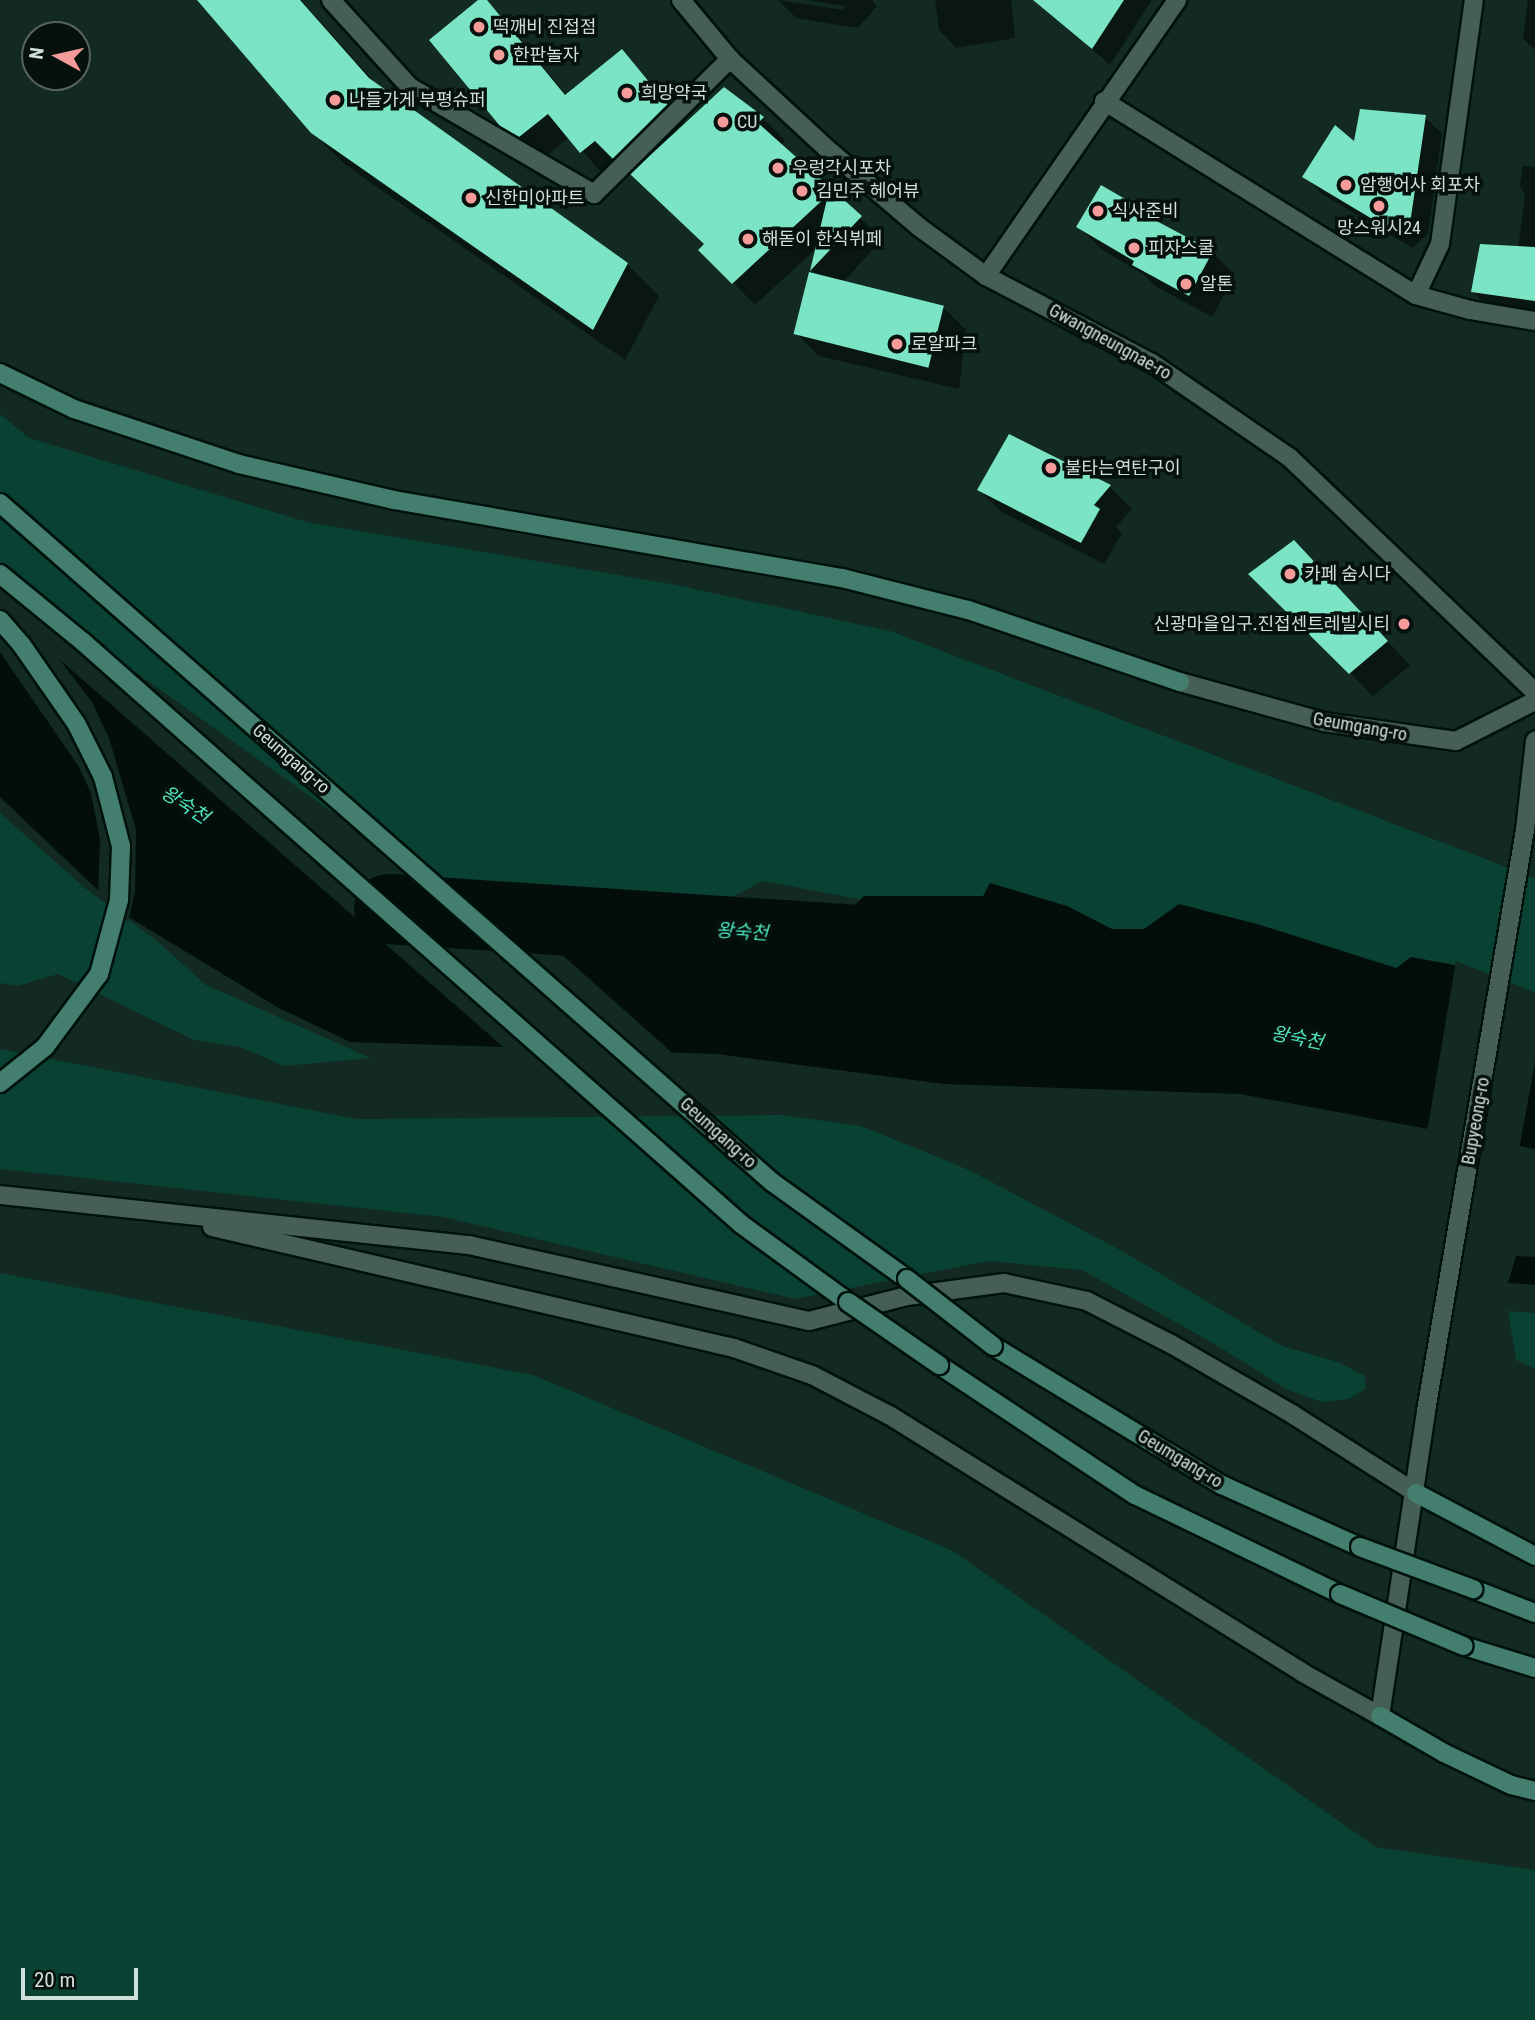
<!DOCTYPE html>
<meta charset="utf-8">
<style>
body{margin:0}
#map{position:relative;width:1535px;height:2020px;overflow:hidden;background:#122a22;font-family:"Roboto Condensed","Noto Sans KR",sans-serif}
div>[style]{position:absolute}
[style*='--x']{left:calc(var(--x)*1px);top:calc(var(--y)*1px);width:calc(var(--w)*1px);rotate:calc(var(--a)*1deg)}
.green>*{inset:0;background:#094133}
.water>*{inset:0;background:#030e0a}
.pier>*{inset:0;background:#122a22}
.shadow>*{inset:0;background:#0007}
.river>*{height:70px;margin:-35px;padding:0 35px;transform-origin:35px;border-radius:35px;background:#030e0a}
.building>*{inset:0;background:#7ae4c4;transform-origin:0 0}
.roads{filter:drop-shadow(2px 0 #00120c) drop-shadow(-2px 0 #00120c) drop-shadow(0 2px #00120c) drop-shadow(0 -2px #00120c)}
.minor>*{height:18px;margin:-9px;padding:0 9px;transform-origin:9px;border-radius:9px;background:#455e56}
.tertiary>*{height:18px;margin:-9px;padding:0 9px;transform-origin:9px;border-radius:9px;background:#455e56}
.secondary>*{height:18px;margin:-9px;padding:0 9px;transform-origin:9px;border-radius:9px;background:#437e6e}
.bridges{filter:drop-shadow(2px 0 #00120c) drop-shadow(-2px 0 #00120c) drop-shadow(0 2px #00120c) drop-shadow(0 -2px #00120c)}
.secondary-bridge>*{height:18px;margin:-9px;padding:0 9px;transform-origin:9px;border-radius:9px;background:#437e6e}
.dots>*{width:19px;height:19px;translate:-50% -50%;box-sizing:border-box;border:4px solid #06100d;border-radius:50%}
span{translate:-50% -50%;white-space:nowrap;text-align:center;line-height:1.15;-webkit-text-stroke:7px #06100d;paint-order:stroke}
.poi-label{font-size:18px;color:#d1dfda}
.left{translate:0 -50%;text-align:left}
.right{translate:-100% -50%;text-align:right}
.street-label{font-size:18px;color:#d1dfda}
.water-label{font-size:19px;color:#4de4bc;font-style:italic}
.north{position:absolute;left:21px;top:21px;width:70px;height:70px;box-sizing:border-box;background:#06100d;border:2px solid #57635f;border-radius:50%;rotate:278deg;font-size:19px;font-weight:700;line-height:28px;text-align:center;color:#d1dfda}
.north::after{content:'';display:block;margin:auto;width:24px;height:32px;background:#f59b99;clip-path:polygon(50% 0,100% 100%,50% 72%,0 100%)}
.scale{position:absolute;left:21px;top:1968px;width:117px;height:32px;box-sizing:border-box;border:4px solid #d1dfda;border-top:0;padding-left:9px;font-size:21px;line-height:24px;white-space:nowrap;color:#d1dfda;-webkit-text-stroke:5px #06100d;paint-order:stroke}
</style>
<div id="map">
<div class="green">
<i style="clip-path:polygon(0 414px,29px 438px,307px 522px,671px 584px,890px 631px,1535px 878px,1535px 1028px,763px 881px,632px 949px,391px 973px,0 649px)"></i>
<i style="clip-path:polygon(0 813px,85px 888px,156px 940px,206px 985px,371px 1058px,284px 1066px,241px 1047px,194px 1040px,58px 974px,18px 986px,0 983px)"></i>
<i style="clip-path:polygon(0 1049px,357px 1119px,781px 1115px,861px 1126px,969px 1170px,1122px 1251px,1282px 1346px,1338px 1362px,1365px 1376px,1365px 1389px,1349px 1399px,1322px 1402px,1288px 1390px,1213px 1343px,1082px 1270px,988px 1261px,795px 1299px,443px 1217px,0 1169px)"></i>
<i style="clip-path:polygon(0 1273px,533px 1375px,953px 1551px,1376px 1847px,1535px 1870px,1535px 2020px,0 2020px)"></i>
<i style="clip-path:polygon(1508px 1311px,1535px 1313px,1535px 1369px,1516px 1360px)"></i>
</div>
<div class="water">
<i style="clip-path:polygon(0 580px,343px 824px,492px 920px,725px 944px,793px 947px,787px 911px,844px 916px,864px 896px,983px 896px,990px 883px,1067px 906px,1112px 929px,1144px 929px,1179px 904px,1257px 924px,1396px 968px,1411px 957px,1465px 967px,1535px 997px,1535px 1149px,1240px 1094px,944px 1084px,717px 1054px,350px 1042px,277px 1007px,122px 913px,0 797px)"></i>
<i style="clip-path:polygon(1516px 1256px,1535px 1257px,1535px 1285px,1508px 1283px)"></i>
</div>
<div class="pier">
<i style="clip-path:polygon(0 576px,345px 821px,493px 917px,523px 920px,677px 1057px,508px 1051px,59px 659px,92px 702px,109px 738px,136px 830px,135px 892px,128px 922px,120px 916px,98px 896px,100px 840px,91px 793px,79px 767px,0 652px)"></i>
<i style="clip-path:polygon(1456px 961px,1535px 993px,1535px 1062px,1519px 1150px,1427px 1132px)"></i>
</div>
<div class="shadow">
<i style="clip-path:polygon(200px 0,301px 0,378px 86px,627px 264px,659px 296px,625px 360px,344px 164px,312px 132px)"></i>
<i style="clip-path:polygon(481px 0,506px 21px,567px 96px,622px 51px,686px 125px,763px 118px,785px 140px,781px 146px,883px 239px,843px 282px,943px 307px,966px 330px,959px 389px,819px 356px,797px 334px,816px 275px,812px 270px,817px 248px,755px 305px,701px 250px,706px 244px,619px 163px,604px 175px,569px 137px,543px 159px,525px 148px,501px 125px)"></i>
<i style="clip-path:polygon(778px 0,843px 10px,844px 6px,807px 0,872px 0,877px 6px,858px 28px,796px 18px)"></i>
<i style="clip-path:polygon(935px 0,1011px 0,1015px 38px,956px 48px,939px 30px)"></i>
<i style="clip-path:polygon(1055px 0,1152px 0,1110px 65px,1048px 10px)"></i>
<i style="clip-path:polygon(1528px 0,1535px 0,1535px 50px,1523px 39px)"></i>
<i style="clip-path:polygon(1425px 117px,1442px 134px,1428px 234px,1412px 248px,1322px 194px,1305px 176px,1355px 144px)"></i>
<i style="clip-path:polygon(1523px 166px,1535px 167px,1535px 320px,1495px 314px,1473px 292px,1518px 248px,1525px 195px,1520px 186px)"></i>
<i style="clip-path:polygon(1150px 215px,1158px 223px,1212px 252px,1235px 275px,1212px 317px,1157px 287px,1144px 275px,1101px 249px,1079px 227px)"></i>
<i style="clip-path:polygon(1009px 436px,1110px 487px,1132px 509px,1116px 527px,1122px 533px,1104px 564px,1002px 512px,979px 490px)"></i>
<i style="clip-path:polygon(1316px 565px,1410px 665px,1373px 696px,1251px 574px)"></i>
</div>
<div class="river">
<i style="--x:389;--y:909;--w:500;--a:3.78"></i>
</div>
<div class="building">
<i style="clip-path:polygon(197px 0,300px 0,369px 78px,628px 263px,593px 330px,311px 133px)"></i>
<i style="clip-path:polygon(478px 0,487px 0,565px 95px,622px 49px,668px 105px,613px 159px,595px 141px,580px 153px,548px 114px,519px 137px,500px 126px,429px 40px)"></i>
<i style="clip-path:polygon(1033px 0,1124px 0,1092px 49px)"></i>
<i style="clip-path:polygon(724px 87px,764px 117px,758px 123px,862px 216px,810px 271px,828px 195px,732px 284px,698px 250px,704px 244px,630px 174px)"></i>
<i style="clip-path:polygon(1360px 109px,1426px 115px,1411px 217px,1394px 232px,1302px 177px,1335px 125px,1354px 141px)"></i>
<i style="clip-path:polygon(1101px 185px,1151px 214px,1149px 217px,1213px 251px,1189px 296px,1132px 265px,1134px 261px,1076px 227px)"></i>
<i style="clip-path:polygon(1480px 244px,1535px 247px,1535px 301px,1471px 292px)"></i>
<i style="left:809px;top:272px;width:139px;height:64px;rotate:14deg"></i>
<i style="clip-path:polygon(1009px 434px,1111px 485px,1094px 505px,1100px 509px,1081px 543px,977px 490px)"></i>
<i style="clip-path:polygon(1294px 540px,1388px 641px,1349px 674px,1248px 574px)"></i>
</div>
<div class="roads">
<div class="minor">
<i style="--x:331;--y:0;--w:118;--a:47.8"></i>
<i style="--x:410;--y:87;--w:213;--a:30.2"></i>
<i style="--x:594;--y:194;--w:192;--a:-44.8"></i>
<i style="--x:681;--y:0;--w:77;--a:50.3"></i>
<i style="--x:730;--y:59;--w:129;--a:42.8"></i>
<i style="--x:825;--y:147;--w:123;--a:40.4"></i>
<i style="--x:919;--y:227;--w:83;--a:36.2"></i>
<i style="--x:986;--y:276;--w:187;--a:27.7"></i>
<i style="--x:1152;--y:363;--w:166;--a:34.5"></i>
<i style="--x:1289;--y:457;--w:340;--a:43.7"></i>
<i style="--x:1104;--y:101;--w:367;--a:31.9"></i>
<i style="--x:1416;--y:295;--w:56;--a:-64.8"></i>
<i style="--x:1440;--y:244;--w:246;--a:-82.1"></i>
<i style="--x:986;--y:276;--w:336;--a:-55.3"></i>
<i style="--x:1416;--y:295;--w:56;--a:15.5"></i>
<i style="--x:1470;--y:310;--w:66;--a:9.6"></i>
<i style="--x:1180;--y:682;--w:149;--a:15.5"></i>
<i style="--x:1324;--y:722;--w:133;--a:8.2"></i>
<i style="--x:1456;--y:741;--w:89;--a:-26.9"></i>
<i style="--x:1380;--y:1716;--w:308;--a:-81.4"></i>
<i style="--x:1426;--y:1411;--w:589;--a:-80.33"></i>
<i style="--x:1525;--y:830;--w:90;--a:-83.6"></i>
</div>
<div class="tertiary">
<i style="--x:0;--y:1195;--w:472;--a:6.1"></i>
<i style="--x:469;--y:1245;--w:348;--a:12.6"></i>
<i style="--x:809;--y:1321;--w:101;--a:-14.3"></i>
<i style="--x:907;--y:1296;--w:98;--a:-7.6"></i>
<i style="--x:1004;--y:1283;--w:85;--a:12.2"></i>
<i style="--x:1087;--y:1301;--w:94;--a:27.1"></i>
<i style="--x:1171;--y:1344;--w:140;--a:30"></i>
<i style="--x:1292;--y:1414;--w:147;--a:32.5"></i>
<i style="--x:212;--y:1227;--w:536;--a:13.05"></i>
<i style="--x:734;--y:1348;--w:83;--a:19.1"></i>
<i style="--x:812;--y:1375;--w:87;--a:27.5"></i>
<i style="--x:889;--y:1415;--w:488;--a:31.9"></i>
<i style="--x:1303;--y:1673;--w:88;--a:29.2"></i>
</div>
<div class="secondary">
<i style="--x:0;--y:373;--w:82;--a:25.9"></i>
<i style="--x:74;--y:409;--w:174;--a:18.4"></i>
<i style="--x:239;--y:464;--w:159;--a:13.1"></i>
<i style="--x:394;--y:500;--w:455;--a:9.9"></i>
<i style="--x:842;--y:578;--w:130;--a:14.3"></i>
<i style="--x:968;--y:610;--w:224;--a:18.8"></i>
<i style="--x:0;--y:503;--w:1028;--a:41.33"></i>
<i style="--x:772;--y:1182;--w:166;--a:35.7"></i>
<i style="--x:0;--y:574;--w:106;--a:39.3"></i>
<i style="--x:82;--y:641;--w:880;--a:41.5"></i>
<i style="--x:741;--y:1224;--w:132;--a:36.1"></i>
<i style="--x:0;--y:620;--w:32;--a:49"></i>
<i style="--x:21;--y:644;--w:96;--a:55.2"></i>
<i style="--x:76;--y:723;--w:60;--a:63.4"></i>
<i style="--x:103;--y:777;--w:71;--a:75.4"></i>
<i style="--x:121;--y:846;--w:54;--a:92.1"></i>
<i style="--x:119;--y:900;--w:77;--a:105.1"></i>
<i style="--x:99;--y:974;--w:91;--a:126.5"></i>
<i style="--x:45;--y:1047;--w:58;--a:141.3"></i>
<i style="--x:993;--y:1346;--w:268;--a:31.3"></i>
<i style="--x:1222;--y:1485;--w:151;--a:24.2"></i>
<i style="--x:939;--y:1365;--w:235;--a:33.6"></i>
<i style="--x:1135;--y:1495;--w:228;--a:25.8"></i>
<i style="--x:1416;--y:1493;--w:135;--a:27.9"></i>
<i style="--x:1473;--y:1589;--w:66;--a:21.2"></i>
<i style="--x:1464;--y:1646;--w:74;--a:17.2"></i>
<i style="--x:1380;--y:1716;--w:74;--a:30"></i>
<i style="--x:1444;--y:1753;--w:74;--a:25.5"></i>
<i style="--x:1511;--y:1785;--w:25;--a:14"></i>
</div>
</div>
<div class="bridges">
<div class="secondary-bridge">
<i style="--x:907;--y:1279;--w:109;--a:37.9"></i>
<i style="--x:848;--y:1302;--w:111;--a:34.7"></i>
<i style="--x:1360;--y:1547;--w:121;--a:20.4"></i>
<i style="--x:1340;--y:1594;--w:134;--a:22.8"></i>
</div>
</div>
<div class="dots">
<i style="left:479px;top:27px;background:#f59b99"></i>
<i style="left:499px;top:55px;background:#f59b99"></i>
<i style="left:627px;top:93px;background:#f59b99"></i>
<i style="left:335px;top:100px;background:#f59b99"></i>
<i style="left:723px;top:122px;background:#f59b99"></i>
<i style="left:778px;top:168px;background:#f59b99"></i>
<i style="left:1346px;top:185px;background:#f59b99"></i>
<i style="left:802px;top:191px;background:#f59b99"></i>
<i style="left:471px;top:198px;background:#f59b99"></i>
<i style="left:1379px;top:206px;background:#f59b99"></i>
<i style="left:1098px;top:211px;background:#f59b99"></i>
<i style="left:748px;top:239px;background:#f59b99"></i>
<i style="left:1134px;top:248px;background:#f59b99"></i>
<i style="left:1186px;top:284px;background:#f59b99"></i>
<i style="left:897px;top:344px;background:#f59b99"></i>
<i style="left:1051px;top:468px;background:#f59b99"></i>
<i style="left:1290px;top:574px;background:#f59b99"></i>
<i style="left:1404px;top:624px;background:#f59b99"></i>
</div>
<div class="poi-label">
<span class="left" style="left:493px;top:27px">떡깨비 진접점</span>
<span class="left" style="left:513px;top:55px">한판놀자</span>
<span class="left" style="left:641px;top:93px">희망약국</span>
<span class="left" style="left:349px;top:100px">나들가게 부평슈퍼</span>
<span class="left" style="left:737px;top:122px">CU</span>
<span class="left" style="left:792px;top:168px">우렁각시포차</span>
<span class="left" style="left:1360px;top:185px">암행어사 회포차</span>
<span class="left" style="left:816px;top:191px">김민주 헤어뷰</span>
<span class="left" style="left:485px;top:198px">신한미아파트</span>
<span class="left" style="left:1112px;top:211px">식사준비</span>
<span style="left:1379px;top:228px">망스워시24</span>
<span class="left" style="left:762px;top:239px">해돋이 한식뷔페</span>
<span class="left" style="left:1148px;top:248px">피자스쿨</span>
<span class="left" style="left:1200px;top:284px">알톤</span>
<span class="left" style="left:911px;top:344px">로얄파크</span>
<span class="left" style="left:1065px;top:468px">불타는연탄구이</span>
<span class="left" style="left:1304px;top:574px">카페 숨시다</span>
<span class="right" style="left:1390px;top:624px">신광마을입구.진접센트레빌시티</span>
</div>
<div class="street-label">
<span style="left:1110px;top:342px;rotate:29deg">Gwangneungnae-ro</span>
<span style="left:1360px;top:727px;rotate:10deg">Geumgang-ro</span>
<span style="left:291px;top:759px;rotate:41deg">Geumgang-ro</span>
<span style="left:1476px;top:1121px;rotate:-80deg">Bupyeong-ro</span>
<span style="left:718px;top:1133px;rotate:42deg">Geumgang-ro</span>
<span style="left:1180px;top:1459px;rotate:31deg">Geumgang-ro</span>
</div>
<div class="water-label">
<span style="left:185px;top:805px;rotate:33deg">왕숙천</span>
<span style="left:742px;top:932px;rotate:4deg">왕숙천</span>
<span style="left:1297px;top:1038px;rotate:11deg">왕숙천</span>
</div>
<div class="north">N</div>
<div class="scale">20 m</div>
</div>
